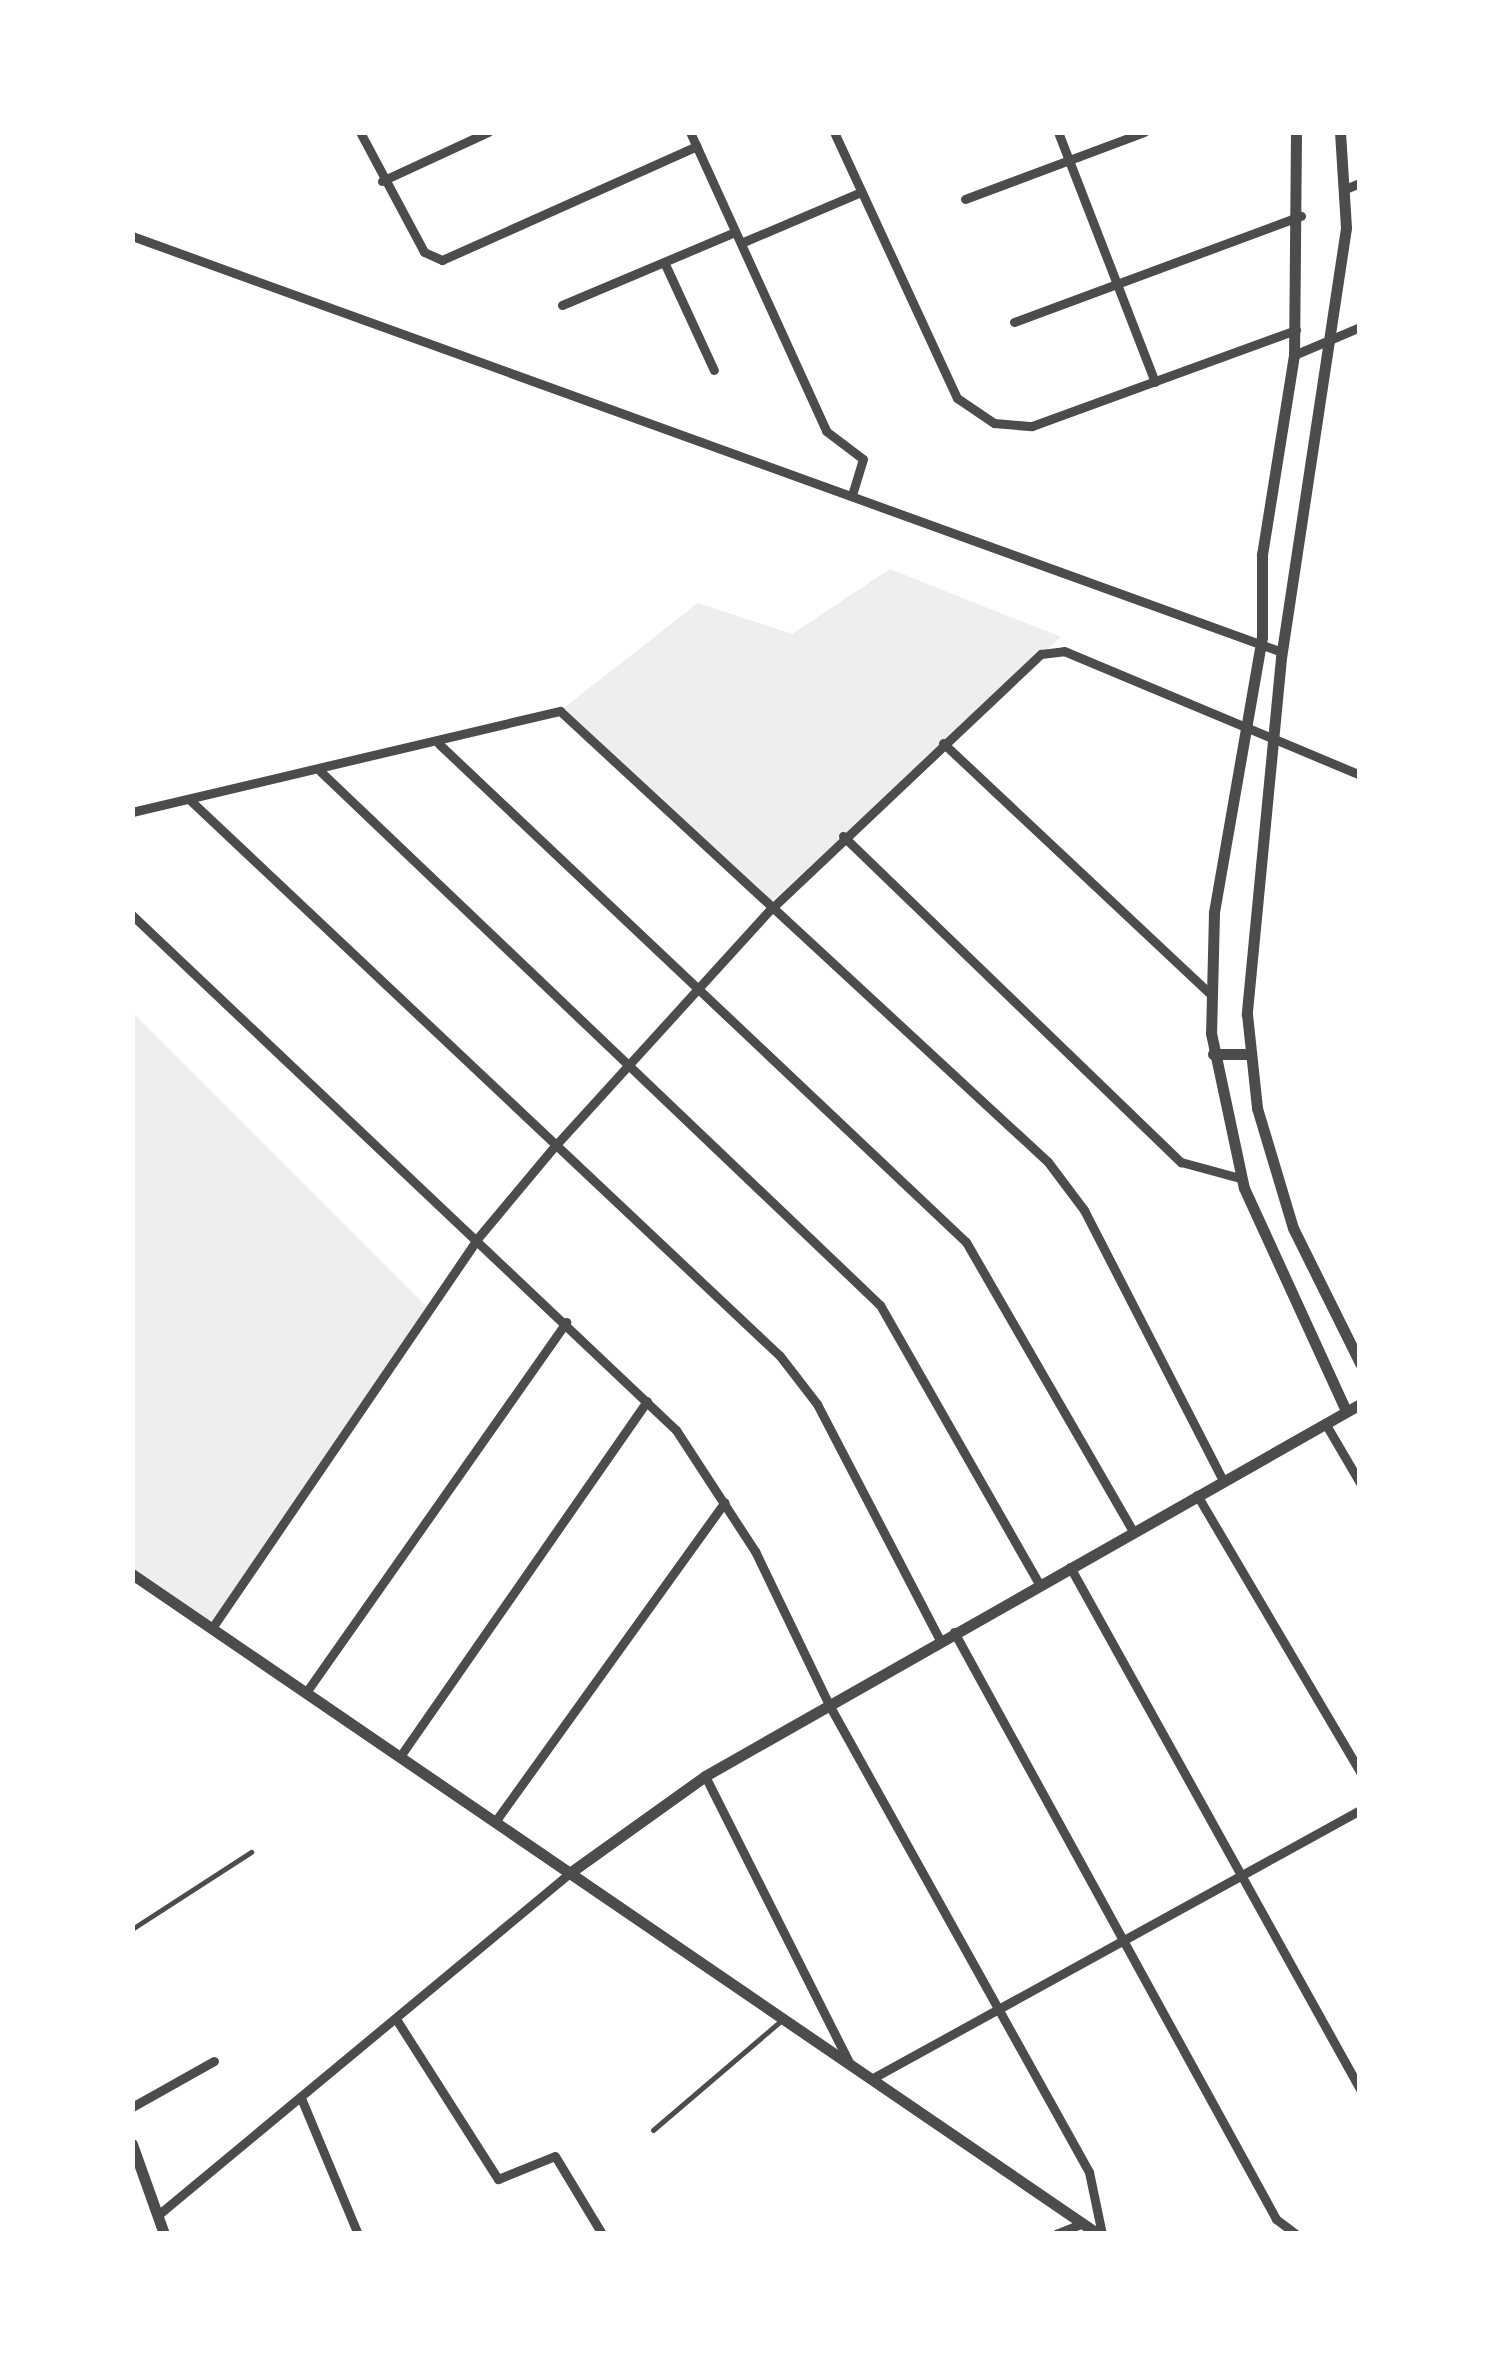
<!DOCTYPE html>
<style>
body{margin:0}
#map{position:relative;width:1492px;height:2366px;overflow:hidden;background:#fff;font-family:Quicksand,sans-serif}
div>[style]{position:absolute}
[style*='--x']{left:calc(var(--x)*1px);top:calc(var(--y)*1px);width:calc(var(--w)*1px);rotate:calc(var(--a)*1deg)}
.green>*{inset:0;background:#eee}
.service>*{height:5px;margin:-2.5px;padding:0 2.5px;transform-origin:2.5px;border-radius:2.5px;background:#4c4c4c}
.minor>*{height:9px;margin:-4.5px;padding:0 4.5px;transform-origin:4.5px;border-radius:4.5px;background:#4c4c4c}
.tertiary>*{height:11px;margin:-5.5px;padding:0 5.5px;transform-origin:5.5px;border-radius:5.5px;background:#4c4c4c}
span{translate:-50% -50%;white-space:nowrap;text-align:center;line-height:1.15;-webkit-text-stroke:10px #fff;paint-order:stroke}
.frame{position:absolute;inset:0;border:135px solid #fff;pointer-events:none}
</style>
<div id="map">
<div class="green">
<i style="clip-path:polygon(890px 569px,1061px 637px,767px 906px,560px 711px,698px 603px,792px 634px)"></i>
<i style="clip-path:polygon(132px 1012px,432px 1312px,212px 1628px,133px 1574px)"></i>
</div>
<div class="service">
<i style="--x:132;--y:1929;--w:142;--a:-32.9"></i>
<i style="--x:653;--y:2130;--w:171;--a:-40.5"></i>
</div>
<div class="minor">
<i style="--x:360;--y:132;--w:136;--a:61.9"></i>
<i style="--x:424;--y:252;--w:20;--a:24"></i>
<i style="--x:442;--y:260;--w:279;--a:-24.1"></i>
<i style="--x:690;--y:132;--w:328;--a:65.5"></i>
<i style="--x:826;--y:431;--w:46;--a:37.1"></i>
<i style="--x:863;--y:459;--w:39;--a:107"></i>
<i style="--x:834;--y:132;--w:293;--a:65.2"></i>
<i style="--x:957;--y:398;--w:45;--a:34"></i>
<i style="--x:994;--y:423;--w:38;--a:5"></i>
<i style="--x:1032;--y:426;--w:281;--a:-20"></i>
<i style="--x:1058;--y:132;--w:268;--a:68.8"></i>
<i style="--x:382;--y:181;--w:117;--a:-24.8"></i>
<i style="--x:1345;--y:189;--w:16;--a:-22"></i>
<i style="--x:965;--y:199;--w:191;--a:-20.5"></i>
<i style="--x:132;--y:236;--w:1223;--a:19.89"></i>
<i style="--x:741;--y:243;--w:130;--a:-23"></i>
<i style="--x:664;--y:262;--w:119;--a:65.2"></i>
<i style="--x:562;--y:305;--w:188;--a:-22.9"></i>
<i style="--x:1014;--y:322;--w:306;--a:-20.3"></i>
<i style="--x:1294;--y:355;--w:72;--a:-23"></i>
<i style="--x:943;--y:743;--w:366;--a:43.2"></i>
<i style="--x:439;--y:744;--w:725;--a:43.38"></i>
<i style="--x:966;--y:1242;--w:334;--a:60"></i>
<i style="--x:320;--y:771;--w:774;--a:43.64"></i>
<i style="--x:880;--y:1305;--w:321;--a:60.3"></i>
<i style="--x:191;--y:801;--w:809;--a:43.3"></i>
<i style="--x:780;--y:1356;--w:61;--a:52.4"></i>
<i style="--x:817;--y:1404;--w:266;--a:62.5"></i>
<i style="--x:132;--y:812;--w:440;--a:-13.3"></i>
<i style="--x:560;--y:711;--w:664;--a:42.74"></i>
<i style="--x:1048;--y:1162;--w:60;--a:53.1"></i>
<i style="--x:1084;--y:1210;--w:305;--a:62.8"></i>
<i style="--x:843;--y:836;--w:470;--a:44"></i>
<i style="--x:1181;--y:1162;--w:61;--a:15.2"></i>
<i style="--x:132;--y:915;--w:749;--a:43.43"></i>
<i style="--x:676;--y:1430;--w:145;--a:56.9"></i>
<i style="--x:755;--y:1551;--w:169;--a:64.3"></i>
<i style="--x:828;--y:1703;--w:537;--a:60.9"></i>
<i style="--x:1089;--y:2172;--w:63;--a:78.2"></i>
<i style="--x:1325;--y:1423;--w:69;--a:59.7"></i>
<i style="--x:1197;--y:1495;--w:321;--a:59.5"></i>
<i style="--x:1070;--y:1567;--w:597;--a:60.95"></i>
<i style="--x:212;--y:1628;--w:471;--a:-55.7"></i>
<i style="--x:477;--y:1239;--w:120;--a:-50.1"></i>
<i style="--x:554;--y:1147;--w:321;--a:-47.7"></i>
<i style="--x:770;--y:910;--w:373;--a:-43.4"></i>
<i style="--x:1041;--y:654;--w:23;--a:-7"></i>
<i style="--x:1064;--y:651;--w:321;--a:22.7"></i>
<i style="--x:954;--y:1632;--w:670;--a:61.25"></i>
<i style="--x:1276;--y:2219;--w:25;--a:37"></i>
<i style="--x:307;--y:1691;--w:451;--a:-54.9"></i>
<i style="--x:401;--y:1755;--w:431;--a:-55.2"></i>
<i style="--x:705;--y:1776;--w:320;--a:63.3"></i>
<i style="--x:497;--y:1819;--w:390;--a:-54.3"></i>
<i style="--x:396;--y:2019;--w:190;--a:57.5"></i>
<i style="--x:498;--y:2179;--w:61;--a:-22"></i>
<i style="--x:555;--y:2156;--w:91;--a:58.9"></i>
<i style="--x:873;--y:2078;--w:556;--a:-28.82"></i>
<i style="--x:301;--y:2098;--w:147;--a:67.3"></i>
<i style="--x:132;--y:2107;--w:94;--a:-29.3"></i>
<i style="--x:158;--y:2215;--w:537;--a:-39.71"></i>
<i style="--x:1056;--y:2234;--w:29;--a:-22"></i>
</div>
<div class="tertiary">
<i style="--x:1296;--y:132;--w:223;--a:90.5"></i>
<i style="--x:1294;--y:355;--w:203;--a:99.1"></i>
<i style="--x:1262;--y:555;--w:82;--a:90"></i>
<i style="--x:1262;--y:637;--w:280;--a:99.9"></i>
<i style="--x:1214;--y:913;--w:120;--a:91.4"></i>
<i style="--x:1211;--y:1033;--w:158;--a:78"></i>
<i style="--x:1244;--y:1188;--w:245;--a:65.4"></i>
<i style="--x:1340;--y:132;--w:96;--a:86.4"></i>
<i style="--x:1346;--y:228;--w:435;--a:98.6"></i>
<i style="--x:1281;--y:658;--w:358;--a:95.5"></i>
<i style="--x:1247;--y:1014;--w:95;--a:83.9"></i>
<i style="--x:1257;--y:1108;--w:125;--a:73.3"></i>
<i style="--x:1293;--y:1228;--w:151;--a:63.6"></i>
<i style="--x:1213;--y:1054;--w:38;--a:0"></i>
<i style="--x:132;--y:1574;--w:1170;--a:34.34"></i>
<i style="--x:571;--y:1872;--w:165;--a:-35.6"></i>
<i style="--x:705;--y:1776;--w:753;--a:-29.59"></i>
<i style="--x:132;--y:2144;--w:96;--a:70.4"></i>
</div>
<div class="frame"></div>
</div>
